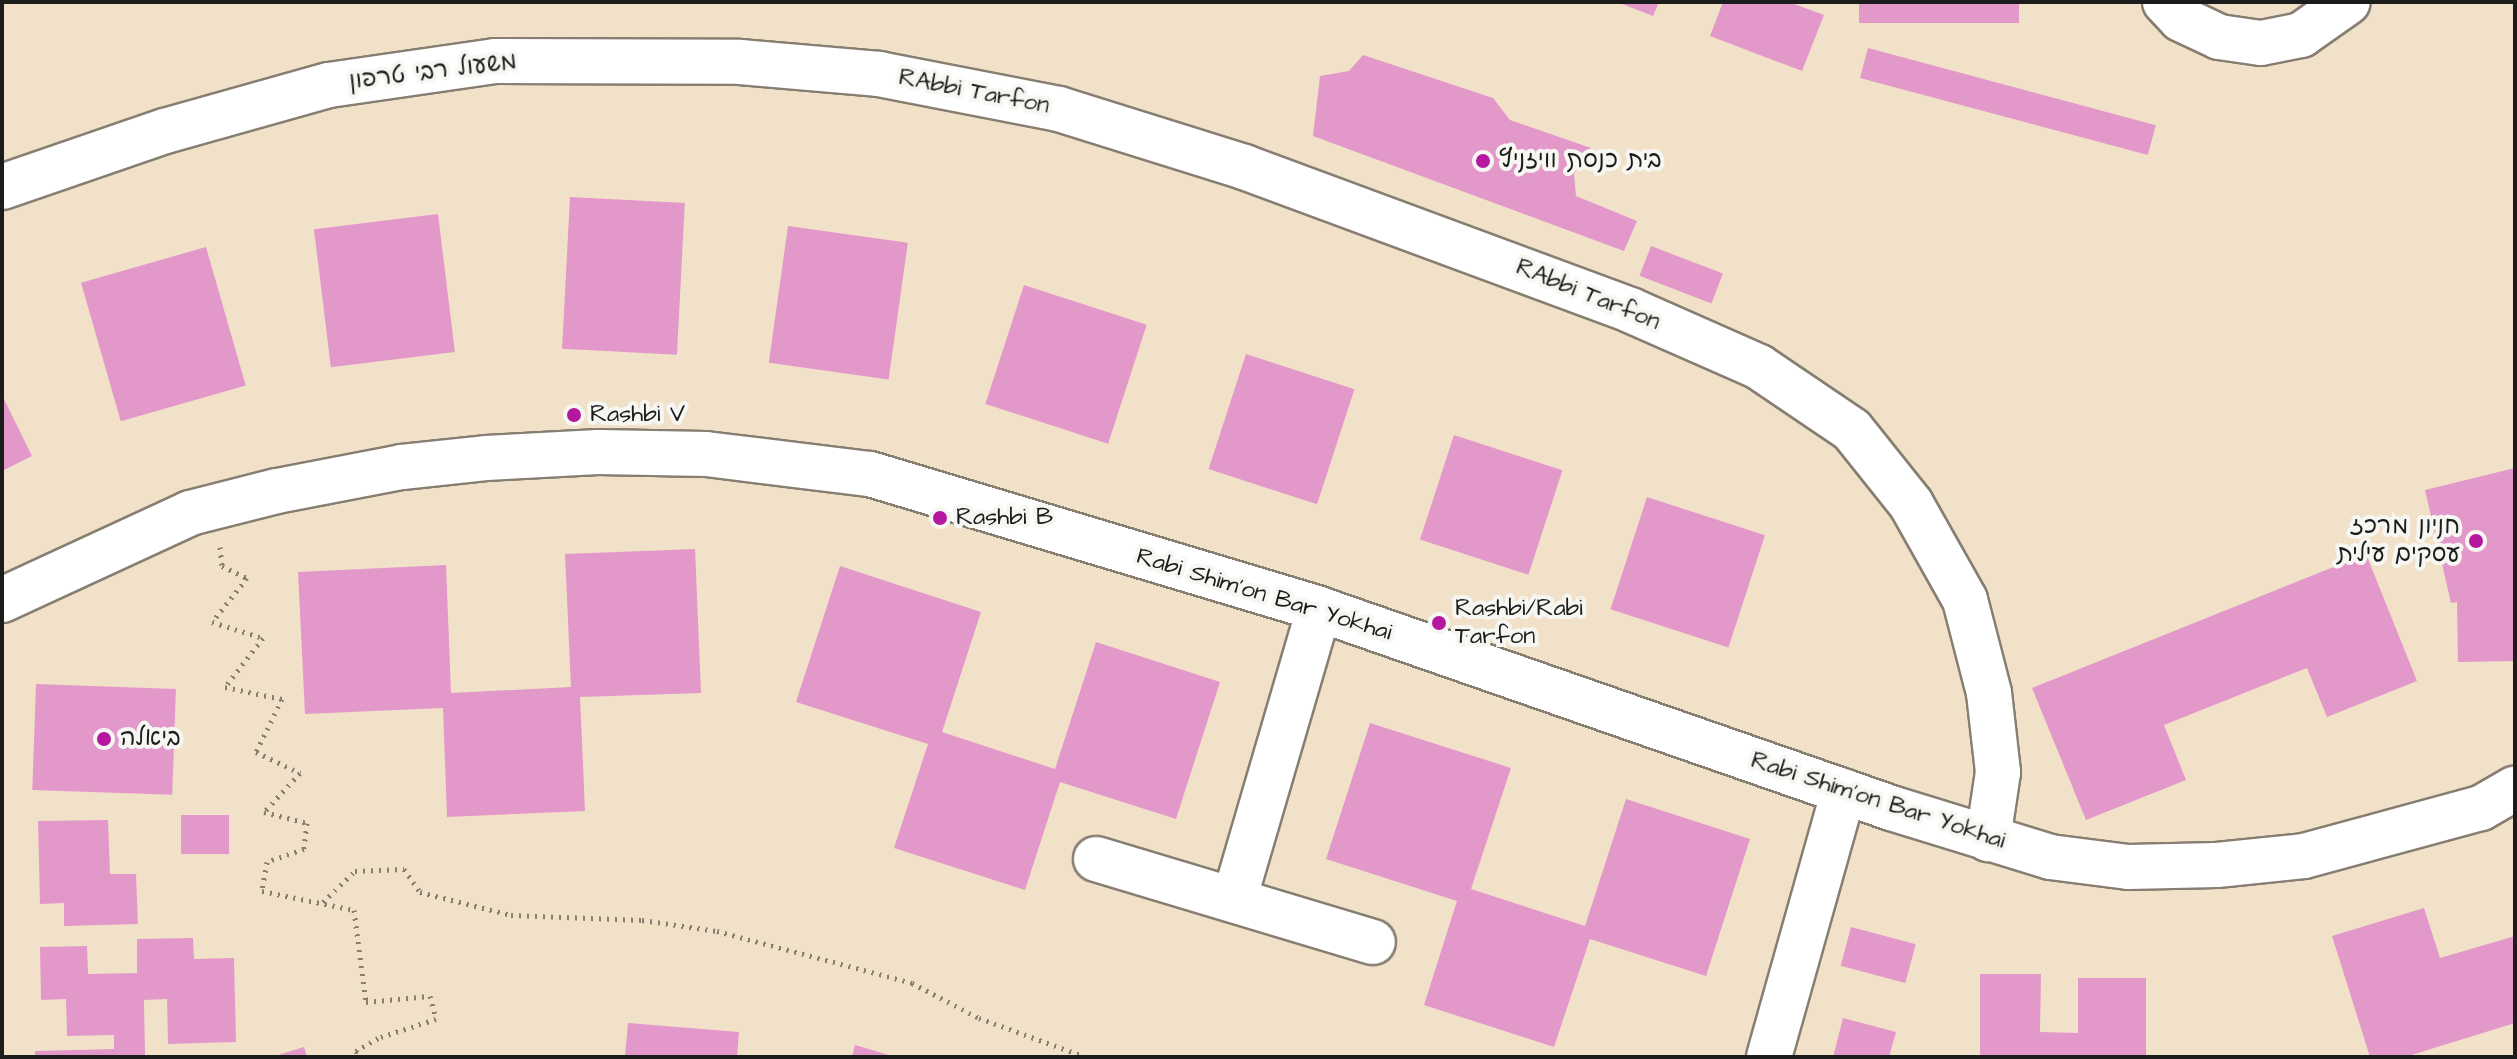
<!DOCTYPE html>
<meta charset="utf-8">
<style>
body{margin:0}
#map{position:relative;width:2517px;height:1059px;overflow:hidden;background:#f2e1c9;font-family:"Architects Daughter","Playpen Sans Hebrew",sans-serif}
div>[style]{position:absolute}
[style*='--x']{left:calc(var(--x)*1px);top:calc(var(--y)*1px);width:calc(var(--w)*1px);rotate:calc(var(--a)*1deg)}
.building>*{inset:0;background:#e398ca;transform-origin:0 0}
.path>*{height:5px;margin-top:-2.5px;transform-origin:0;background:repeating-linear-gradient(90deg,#877e72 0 2px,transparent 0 8px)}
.roads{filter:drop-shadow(2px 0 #877e72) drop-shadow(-2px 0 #877e72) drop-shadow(0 2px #877e72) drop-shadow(0 -2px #877e72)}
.minor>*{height:44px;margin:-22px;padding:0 22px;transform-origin:22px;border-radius:22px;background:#fff}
.dots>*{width:22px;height:22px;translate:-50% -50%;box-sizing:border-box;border:4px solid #f6f6f2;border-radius:50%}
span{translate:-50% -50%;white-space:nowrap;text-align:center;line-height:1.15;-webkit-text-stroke:8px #f6f6f2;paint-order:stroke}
.street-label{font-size:24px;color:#1c1c1c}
.poi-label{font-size:24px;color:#1c1c1c}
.left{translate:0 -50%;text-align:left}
.right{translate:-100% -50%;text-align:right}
.frame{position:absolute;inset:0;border:4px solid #1c1c1c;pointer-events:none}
</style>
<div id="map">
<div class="building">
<i style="clip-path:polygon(1617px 2px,1659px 2px,1653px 16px)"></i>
<i style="clip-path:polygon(1723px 2px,1789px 2px,1824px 15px,1802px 71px,1710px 36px)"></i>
<i style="left:1859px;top:2px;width:160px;height:21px"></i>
<i style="left:1868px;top:48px;width:298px;height:31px;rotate:15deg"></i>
<i style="clip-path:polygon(1363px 55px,1493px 98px,1510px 120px,1591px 148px,1574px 174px,1576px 196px,1637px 221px,1624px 251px,1313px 136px,1320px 76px,1349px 71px)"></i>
<i style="left:570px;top:197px;width:115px;height:152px;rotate:3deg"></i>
<i style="left:438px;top:214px;width:139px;height:125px;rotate:83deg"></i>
<i style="left:788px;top:226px;width:121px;height:138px;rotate:8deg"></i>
<i style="left:1651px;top:246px;width:77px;height:32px;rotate:21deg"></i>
<i style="left:206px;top:247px;width:144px;height:130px;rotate:74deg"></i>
<i style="left:1024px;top:285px;width:129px;height:125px;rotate:18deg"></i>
<i style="left:1246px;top:354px;width:114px;height:121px;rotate:18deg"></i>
<i style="clip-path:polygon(2px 395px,32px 456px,2px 471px)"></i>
<i style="left:1454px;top:435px;width:114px;height:110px;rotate:18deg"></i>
<i style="clip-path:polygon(2515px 468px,2515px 661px,2458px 662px,2457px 602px,2451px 603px,2425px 490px)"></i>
<i style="left:1647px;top:497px;width:124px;height:118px;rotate:18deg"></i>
<i style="clip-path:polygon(695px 549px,701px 693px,580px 697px,585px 811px,447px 817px,443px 708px,305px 714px,298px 572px,446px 565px,451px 693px,571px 687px,565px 554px)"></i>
<i style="clip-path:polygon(2366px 554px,2417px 681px,2327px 717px,2307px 668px,2164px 725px,2186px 780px,2086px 820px,2032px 688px)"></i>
<i style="clip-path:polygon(840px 566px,981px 612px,942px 732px,1055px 769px,1096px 642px,1220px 682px,1176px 819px,1060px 782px,1025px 890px,894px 848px,928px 744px,796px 702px)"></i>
<i style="left:36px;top:684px;width:140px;height:106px;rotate:2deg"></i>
<i style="clip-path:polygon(1370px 723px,1511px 768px,1471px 889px,1585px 926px,1626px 799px,1750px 839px,1706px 976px,1590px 939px,1554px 1047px,1424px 1005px,1457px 901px,1326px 859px)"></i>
<i style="left:229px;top:815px;width:39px;height:48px;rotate:90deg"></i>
<i style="clip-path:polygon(108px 820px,110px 874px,136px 874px,138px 924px,64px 926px,64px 903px,40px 904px,38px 821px)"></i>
<i style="clip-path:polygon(2424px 908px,2440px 958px,2515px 936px,2515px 1023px,2405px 1057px,2370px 1057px,2332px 936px)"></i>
<i style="left:1851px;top:927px;width:67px;height:40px;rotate:15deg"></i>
<i style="clip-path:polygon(193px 938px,194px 959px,234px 958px,236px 1042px,168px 1044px,167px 999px,144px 1000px,145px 1057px,35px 1057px,35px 1051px,114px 1049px,114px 1035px,67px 1036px,66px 999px,41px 1000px,40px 947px,87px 946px,88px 974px,137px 973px,137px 939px)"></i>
<i style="clip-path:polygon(1980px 974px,2041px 974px,2040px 1032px,2078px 1033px,2078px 978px,2146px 978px,2146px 1057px,1980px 1057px)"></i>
<i style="clip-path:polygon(1843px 1018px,1896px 1032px,1889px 1057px,1833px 1057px)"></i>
<i style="clip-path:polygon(628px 1023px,739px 1032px,737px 1057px,625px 1057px)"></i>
<i style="clip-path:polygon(855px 1045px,892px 1056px,892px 1057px,852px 1057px)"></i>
<i style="clip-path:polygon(304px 1047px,307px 1057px,275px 1057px,275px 1056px)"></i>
</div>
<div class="path">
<i style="--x:220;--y:547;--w:19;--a:84"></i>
<i style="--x:222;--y:566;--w:28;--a:26"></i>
<i style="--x:247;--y:578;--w:56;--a:128.5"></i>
<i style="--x:212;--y:622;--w:53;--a:17.4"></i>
<i style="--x:263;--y:638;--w:62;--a:127.8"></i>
<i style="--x:225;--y:687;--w:58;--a:11.9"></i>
<i style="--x:282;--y:699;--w:59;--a:116.1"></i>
<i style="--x:256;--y:752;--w:49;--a:25.5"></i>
<i style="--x:300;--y:773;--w:53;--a:132.7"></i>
<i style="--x:264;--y:812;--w:44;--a:14.3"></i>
<i style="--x:307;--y:823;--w:26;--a:97"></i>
<i style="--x:304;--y:849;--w:39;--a:161"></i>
<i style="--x:267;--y:862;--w:29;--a:100"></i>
<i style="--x:262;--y:891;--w:94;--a:11.7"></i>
<i style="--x:354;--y:910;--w:93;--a:82.6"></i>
<i style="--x:366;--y:1002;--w:64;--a:-5.4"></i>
<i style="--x:430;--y:996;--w:24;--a:75"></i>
<i style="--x:436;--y:1019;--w:61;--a:161.9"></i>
<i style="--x:378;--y:1038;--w:26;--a:149"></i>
<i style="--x:356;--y:1051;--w:7;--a:56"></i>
<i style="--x:323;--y:902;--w:45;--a:-44.1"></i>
<i style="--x:355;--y:871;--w:49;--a:-2.3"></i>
<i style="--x:404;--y:869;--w:28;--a:55"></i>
<i style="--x:420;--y:892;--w:94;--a:14.2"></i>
<i style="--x:511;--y:915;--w:131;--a:2.2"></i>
<i style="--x:642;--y:920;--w:76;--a:8.3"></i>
<i style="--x:717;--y:931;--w:202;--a:14.9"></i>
<i style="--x:912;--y:983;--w:76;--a:27.6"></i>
<i style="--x:979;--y:1018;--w:114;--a:20"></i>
</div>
<div class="roads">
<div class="minor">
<i style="--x:2165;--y:2;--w:23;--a:47"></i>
<i style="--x:2181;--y:19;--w:42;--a:25.3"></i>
<i style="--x:2219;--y:37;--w:42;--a:8.1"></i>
<i style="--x:2261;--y:43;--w:41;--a:-11.3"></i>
<i style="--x:2301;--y:35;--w:57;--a:-35.1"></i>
<i style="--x:2;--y:187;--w:172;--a:-19"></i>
<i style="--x:165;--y:131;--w:170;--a:-15.7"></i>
<i style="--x:329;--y:85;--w:168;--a:-8.2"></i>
<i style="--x:495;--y:61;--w:245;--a:0.2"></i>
<i style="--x:740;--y:62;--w:140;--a:4.9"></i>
<i style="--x:879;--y:74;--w:183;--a:11"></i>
<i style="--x:1059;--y:109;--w:194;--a:17.4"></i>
<i style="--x:1244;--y:167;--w:412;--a:20.3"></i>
<i style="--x:1630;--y:310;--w:141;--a:23.8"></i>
<i style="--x:1759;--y:367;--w:112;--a:34.1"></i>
<i style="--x:1852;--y:430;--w:95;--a:51.4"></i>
<i style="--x:1911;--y:504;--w:110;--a:60.6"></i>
<i style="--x:1965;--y:600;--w:96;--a:75.5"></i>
<i style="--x:1989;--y:693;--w:80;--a:83.5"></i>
<i style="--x:1998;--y:772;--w:68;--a:98.5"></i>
<i style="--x:2;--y:600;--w:207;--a:-24.8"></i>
<i style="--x:190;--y:513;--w:90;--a:-14.2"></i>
<i style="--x:277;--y:491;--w:127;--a:-10.9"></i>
<i style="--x:402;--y:467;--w:84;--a:-6.1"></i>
<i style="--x:486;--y:458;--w:112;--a:-3.1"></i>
<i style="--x:598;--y:452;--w:108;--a:1.1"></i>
<i style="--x:706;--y:454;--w:165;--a:7"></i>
<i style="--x:870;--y:474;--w:469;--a:16.7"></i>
<i style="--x:1319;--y:609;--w:606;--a:19.18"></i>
<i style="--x:1891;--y:808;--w:166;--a:17.1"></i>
<i style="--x:2050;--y:857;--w:79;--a:7.3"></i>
<i style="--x:2128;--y:867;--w:89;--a:-1.3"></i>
<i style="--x:2217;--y:865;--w:87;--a:-5.9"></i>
<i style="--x:2304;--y:856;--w:183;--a:-15.2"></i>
<i style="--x:2481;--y:808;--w:39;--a:-30"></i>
<i style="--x:1096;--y:859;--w:289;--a:16.7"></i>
<i style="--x:1234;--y:900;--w:303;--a:-73.7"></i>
<i style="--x:1769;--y:1057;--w:276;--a:-74.3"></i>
</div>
</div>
<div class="dots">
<i style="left:1483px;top:161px;background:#b5179e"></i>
<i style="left:574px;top:415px;background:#b5179e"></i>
<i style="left:940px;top:518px;background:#b5179e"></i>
<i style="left:2476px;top:541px;background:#b5179e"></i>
<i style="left:1439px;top:623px;background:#b5179e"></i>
<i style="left:104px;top:739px;background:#b5179e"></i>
</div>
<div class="street-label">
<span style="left:433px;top:72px;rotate:-7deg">משעול רבי טרפון</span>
<span style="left:974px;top:92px;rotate:11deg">RAbbi Tarfon</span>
<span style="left:1588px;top:295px;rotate:22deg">RAbbi Tarfon</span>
<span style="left:1264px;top:595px;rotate:17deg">Rabi Shim'on Bar Yokhai</span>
<span style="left:1878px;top:801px;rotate:18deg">Rabi Shim'on Bar Yokhai</span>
</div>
<div class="poi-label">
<span class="left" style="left:1499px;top:161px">בית כנסת וויזניץ</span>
<span class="left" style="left:590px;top:415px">Rashbi V</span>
<span class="left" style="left:956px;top:518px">Rashbi B</span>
<span class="right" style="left:2460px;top:541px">חניון מרכז<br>עסקים עילית</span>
<span class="left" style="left:1455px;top:623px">Rashbi/Rabi<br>Tarfon</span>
<span class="left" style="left:120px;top:739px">ביאלה</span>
</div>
<div class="frame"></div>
</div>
